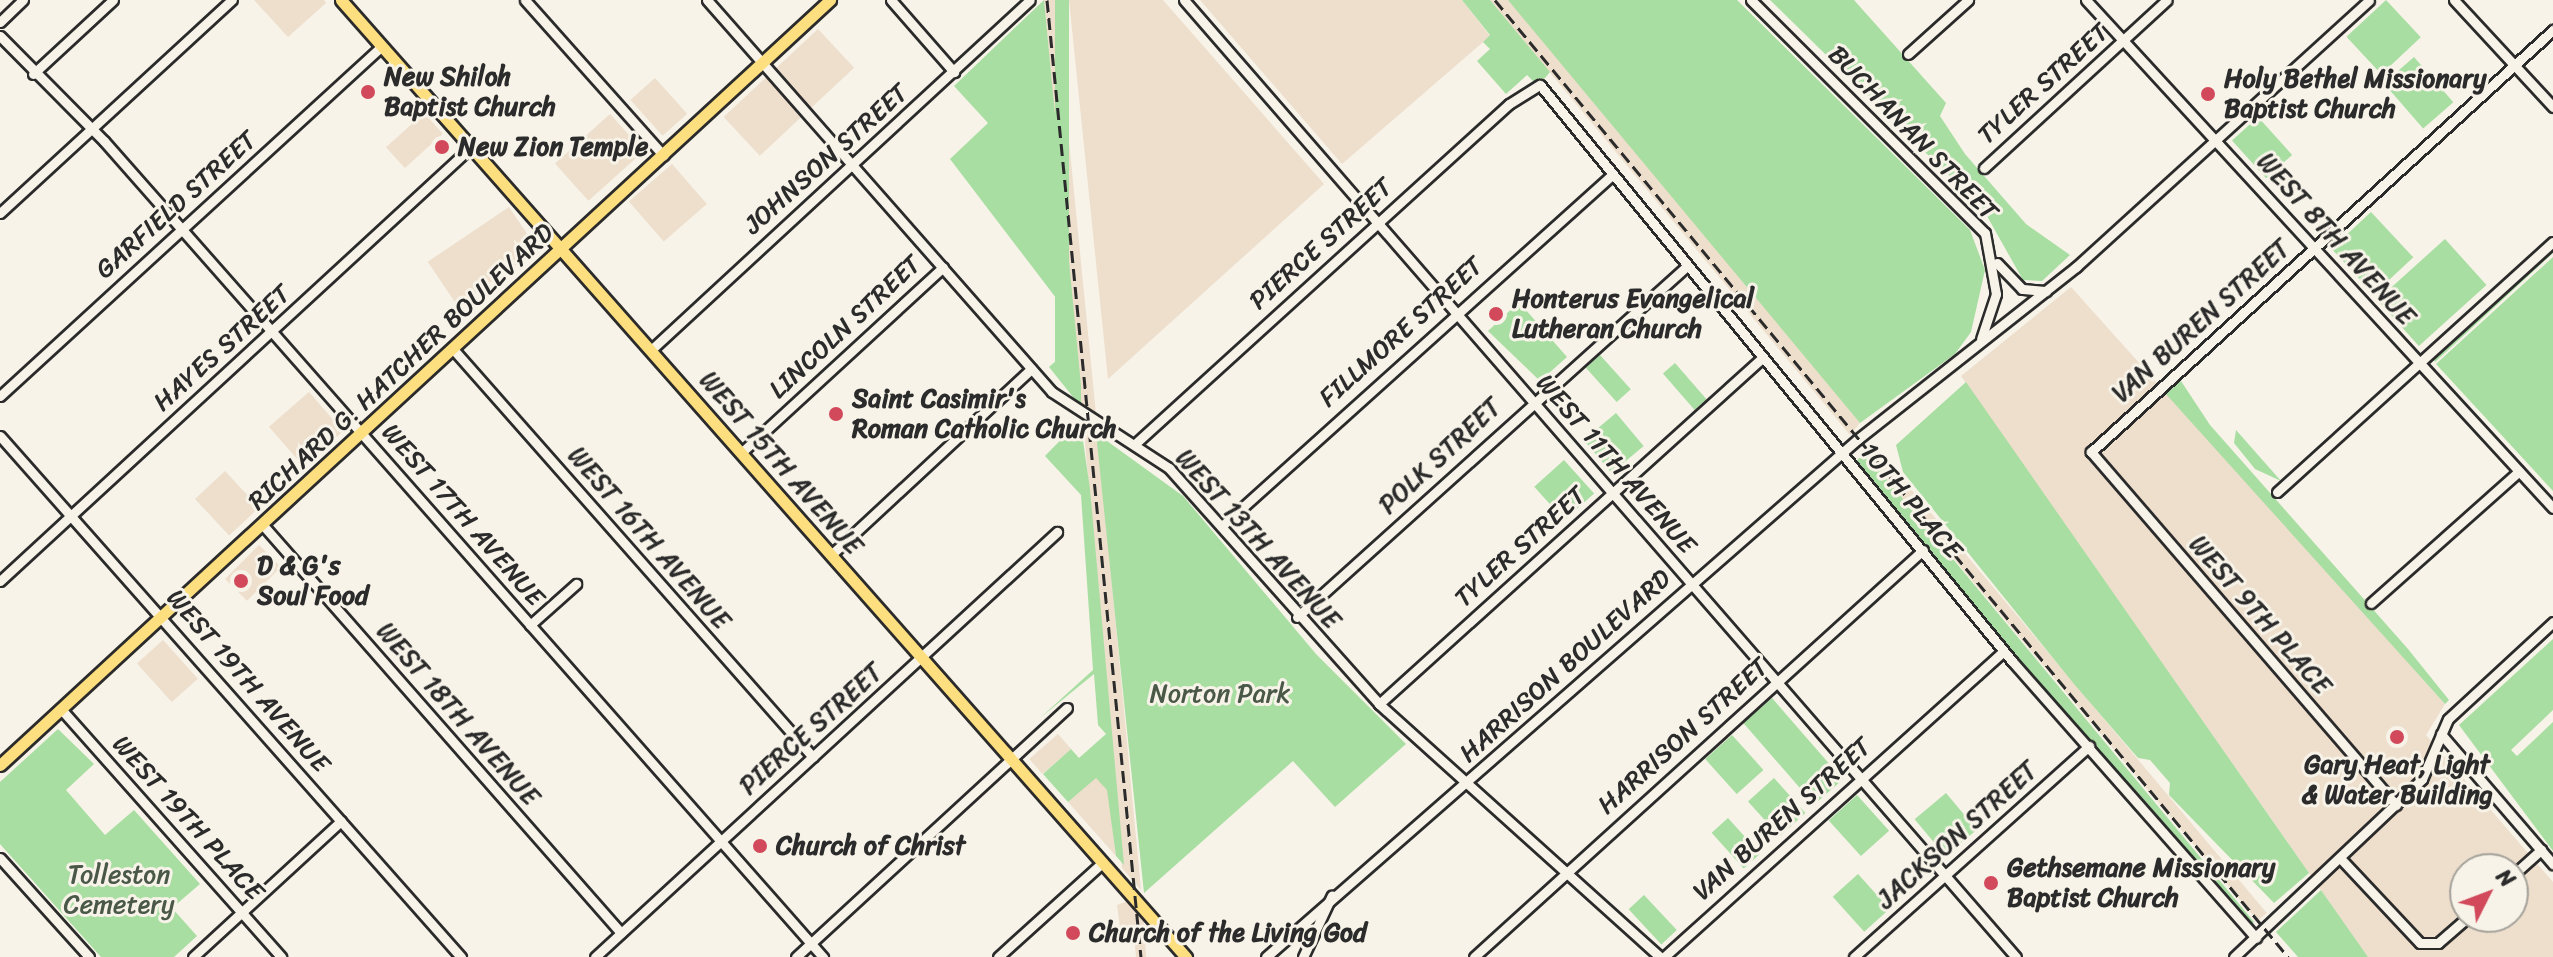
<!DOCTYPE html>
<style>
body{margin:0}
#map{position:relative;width:2553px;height:957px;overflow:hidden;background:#f7f3e8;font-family:Sriracha,sans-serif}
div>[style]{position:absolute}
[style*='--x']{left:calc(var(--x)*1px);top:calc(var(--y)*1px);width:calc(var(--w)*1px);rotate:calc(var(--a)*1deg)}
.built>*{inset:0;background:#eedecc;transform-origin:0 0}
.green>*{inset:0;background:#a8dea2;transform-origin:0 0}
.roads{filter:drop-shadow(2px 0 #2b2b2b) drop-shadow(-2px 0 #2b2b2b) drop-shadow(0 2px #2b2b2b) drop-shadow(0 -2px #2b2b2b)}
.minor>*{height:9px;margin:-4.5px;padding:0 4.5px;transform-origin:4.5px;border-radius:4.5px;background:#f7f3e8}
.major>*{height:11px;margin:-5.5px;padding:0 5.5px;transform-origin:5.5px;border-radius:5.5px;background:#fddf80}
.rail>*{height:3px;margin-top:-1.5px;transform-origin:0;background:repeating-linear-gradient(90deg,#2b2b2b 0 12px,transparent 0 18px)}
.dots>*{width:22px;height:22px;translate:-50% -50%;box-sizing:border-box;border:4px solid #f7f3e8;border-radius:50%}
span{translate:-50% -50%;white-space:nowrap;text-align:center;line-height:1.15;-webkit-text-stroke:6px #f7f3e8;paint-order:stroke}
.poi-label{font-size:26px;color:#2b2b2b;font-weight:700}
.left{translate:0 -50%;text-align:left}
.street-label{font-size:26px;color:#2b2b2b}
.park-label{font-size:26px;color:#4a5849}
.north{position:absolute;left:2449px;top:853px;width:80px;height:80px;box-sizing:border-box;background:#f7f3e8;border:2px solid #a5a39c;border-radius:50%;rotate:48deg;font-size:22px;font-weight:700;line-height:32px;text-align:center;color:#2b2b2b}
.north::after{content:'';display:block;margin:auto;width:28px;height:36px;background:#d1495b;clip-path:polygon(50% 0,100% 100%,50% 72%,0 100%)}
</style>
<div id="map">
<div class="built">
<i style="clip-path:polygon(254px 0,324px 0,326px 3px,288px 37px)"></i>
<i style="clip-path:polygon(1044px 0,1055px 0,1096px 414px,1081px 407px)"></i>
<i style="clip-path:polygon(1069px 0,1163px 0,1324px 184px,1108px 379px)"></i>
<i style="clip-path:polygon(1200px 0,1462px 0,1490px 36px,1342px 164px)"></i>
<i style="clip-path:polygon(1490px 0,1509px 0,1634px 145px,1860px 423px,1850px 435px)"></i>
<i style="left:818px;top:29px;width:53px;height:129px;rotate:47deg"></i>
<i style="left:655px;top:78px;width:48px;height:33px;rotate:48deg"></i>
<i style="left:424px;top:113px;width:28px;height:51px;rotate:48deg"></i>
<i style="left:610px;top:114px;width:50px;height:74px;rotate:48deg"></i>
<i style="left:672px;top:164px;width:53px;height:57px;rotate:49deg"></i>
<i style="left:509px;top:207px;width:52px;height:98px;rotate:56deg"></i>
<i style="clip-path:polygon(evenodd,2071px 287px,2445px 704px,2426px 735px,2553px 882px,2553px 957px,2368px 957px,1961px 376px,2071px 287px,2465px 869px,2513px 869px,2513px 917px,2465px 917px,2465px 869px)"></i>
<i style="left:309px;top:392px;width:52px;height:53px;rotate:49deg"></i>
<i style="clip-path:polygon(1083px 419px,1097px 426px,1141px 890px,1122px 868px)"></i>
<i style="left:1874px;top:445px;width:611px;height:12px;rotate:50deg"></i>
<i style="left:225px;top:471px;width:50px;height:41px;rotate:47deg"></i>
<i style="left:259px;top:545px;width:31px;height:48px;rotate:45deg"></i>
<i style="left:163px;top:640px;width:52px;height:35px;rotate:48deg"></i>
<i style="left:1058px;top:734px;width:20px;height:38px;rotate:49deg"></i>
<i style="clip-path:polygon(1096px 777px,1108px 790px,1116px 856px,1068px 802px)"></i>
<i style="clip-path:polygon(1128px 901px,1144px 922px,1146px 957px,1136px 957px,1133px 926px,1120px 928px,1117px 905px)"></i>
</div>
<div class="green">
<i style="clip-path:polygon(1044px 0,1081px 386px,1081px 407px,1049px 367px,1065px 353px,1061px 322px,1069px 315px,950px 159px,988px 123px,954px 86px)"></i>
<i style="left:1055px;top:0;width:14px;height:363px"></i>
<i style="clip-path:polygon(1462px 0,1490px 0,1550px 72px,1545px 78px,1535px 83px,1527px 75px,1506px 94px,1477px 61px,1490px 49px,1483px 42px,1490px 35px)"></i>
<i style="clip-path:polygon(1508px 0,1737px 0,1970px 230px,1985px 270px,1971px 332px,1955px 354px,1860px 423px)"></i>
<i style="clip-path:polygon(1770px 0,1854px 0,1946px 103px,1940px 116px,1965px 154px,2026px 224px,2070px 255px,2042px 281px,2023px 280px,1983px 209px)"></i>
<i style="left:2386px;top:0;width:51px;height:54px;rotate:47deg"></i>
<i style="left:2414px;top:57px;width:60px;height:40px;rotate:49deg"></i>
<i style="left:2258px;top:117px;width:51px;height:35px;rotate:48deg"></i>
<i style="left:2371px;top:212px;width:62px;height:54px;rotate:47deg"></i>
<i style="left:2445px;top:239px;width:62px;height:91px;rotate:48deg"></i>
<i style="clip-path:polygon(2553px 248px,2553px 253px,2435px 362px,2433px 358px)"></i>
<i style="clip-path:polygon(2553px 257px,2553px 491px,2436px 364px)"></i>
<i style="clip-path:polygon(1519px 302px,1567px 357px,1540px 381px,1488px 331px)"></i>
<i style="left:1600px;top:355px;width:46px;height:19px;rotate:48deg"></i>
<i style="left:1675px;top:363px;width:48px;height:16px;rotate:49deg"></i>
<i style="clip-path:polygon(2181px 381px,2210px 425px,2408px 649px,2449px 700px,2445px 704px,2165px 393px)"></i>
<i style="clip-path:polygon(1966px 382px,2309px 873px,2274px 903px,2169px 795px,2170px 783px,2150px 760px,2138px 758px,2074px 684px,1903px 472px,1896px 445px)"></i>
<i style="left:1616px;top:413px;width:43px;height:42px;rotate:50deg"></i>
<i style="clip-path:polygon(1080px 420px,1090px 489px,1124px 865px,1116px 856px,1107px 790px,1096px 778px,1068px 802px,1043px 774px,1071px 749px,1079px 758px,1106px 734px,1098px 725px,1094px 674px,1040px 718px,1093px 670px,1081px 495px,1045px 456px)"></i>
<i style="clip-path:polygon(2236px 430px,2281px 481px,2255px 469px,2234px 443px)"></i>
<i style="clip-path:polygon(1096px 433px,1183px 496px,1316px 654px,1406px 744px,1335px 807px,1293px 761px,1144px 893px)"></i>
<i style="clip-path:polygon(1865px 453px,2254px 922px,2251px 925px,2018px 663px,1854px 463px)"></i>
<i style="left:1564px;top:460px;width:45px;height:40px;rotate:48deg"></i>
<i style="clip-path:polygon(2553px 639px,2553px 710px,2511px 750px,2517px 756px,2553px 722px,2553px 851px,2459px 725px)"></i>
<i style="left:1772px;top:698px;width:108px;height:38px;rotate:49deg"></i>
<i style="clip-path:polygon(58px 729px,94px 764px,66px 790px,105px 835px,134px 810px,200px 884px,172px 908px,197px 936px,174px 957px,101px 957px,0 844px,0 782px)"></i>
<i style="left:1732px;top:735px;width:47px;height:36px;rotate:48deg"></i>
<i style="left:1774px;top:778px;width:47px;height:35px;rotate:48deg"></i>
<i style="left:1946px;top:793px;width:48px;height:41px;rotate:50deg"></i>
<i style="left:1857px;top:795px;width:48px;height:38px;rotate:48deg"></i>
<i style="left:1728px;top:818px;width:48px;height:22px;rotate:48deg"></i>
<i style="left:1858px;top:874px;width:47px;height:34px;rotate:48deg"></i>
<i style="clip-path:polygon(2321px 890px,2347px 927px,2368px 957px,2298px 957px,2276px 932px)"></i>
<i style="left:1644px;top:895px;width:48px;height:21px;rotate:47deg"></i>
</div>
<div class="roads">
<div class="minor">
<i style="--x:525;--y:0;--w:208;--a:48.3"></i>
<i style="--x:707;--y:0;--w:522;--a:48.65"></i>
<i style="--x:1052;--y:392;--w:140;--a:33"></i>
<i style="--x:1169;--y:468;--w:316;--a:48.3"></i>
<i style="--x:1379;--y:704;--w:378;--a:42"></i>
<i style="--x:891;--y:0;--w:96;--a:48.8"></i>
<i style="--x:1184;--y:0;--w:1268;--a:49"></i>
<i style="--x:1751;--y:0;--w:330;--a:44.9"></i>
<i style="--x:1985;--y:233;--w:62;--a:79.8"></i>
<i style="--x:1996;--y:294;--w:47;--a:108.4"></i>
<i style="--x:2086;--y:0;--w:690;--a:47.41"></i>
<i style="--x:2454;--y:0;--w:146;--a:47.2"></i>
<i style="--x:0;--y:22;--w:32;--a:-44"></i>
<i style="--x:0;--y:36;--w:148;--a:45.3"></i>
<i style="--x:104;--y:141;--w:1088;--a:48.62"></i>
<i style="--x:1908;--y:54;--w:81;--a:-42"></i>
<i style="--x:33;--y:74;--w:109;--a:-42.8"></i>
<i style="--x:1984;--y:168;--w:248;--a:-42.6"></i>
<i style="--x:0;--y:213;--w:315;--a:-42.6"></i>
<i style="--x:1997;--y:263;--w:36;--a:46"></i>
<i style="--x:2022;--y:289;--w:24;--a:5"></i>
<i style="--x:453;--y:349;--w:544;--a:48.58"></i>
<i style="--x:652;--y:349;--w:514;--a:-42.72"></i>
<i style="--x:0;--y:396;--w:518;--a:-42.5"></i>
<i style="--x:0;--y:436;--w:696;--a:48.5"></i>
<i style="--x:1136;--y:443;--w:504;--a:-42.27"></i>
<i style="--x:1509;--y:104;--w:36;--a:-32"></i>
<i style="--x:1540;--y:85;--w:745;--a:50.67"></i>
<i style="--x:2012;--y:661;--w:369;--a:48.6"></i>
<i style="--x:742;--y:452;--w:273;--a:-42.6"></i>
<i style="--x:2277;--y:492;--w:372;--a:-42.2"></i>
<i style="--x:262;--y:524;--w:544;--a:48.72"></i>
<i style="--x:1223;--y:525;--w:523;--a:-41.98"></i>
<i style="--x:832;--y:554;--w:272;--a:-42.9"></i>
<i style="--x:0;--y:581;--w:642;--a:-42.66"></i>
<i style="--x:2371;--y:603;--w:198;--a:-41.7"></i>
<i style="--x:1297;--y:617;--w:525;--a:-41.99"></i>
<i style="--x:530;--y:625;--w:62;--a:-41.7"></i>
<i style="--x:1379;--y:704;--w:516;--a:-42.09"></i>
<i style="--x:61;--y:709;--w:332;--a:48.4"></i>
<i style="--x:2441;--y:734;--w:172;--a:49.3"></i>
<i style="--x:2396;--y:805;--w:467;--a:-130.8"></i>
<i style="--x:2091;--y:452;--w:626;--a:-42.41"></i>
<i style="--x:0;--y:858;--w:133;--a:48"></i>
<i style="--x:2341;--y:859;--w:115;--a:46.8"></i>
<i style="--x:2420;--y:943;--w:18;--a:0"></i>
<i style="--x:2438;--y:943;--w:40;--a:-41"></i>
<i style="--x:2513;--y:875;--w:38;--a:-42"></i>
<i style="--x:193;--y:957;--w:201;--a:-42.6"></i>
<i style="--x:595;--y:957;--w:628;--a:-42.61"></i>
<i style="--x:796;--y:957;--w:368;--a:-42.6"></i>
<i style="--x:998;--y:957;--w:140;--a:-42.1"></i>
<i style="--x:1266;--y:957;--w:787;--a:-41.19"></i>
<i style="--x:1858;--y:439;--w:278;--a:-38.3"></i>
<i style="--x:2076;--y:267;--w:396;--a:-42.3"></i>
<i style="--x:1303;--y:957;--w:68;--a:-64.9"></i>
<i style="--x:1474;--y:957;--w:606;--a:-42.19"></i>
<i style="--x:1664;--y:957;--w:457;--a:-42"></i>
<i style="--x:1854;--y:957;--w:316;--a:-41.9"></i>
<i style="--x:2234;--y:957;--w:259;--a:-43.4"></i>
<i style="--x:2422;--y:779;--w:65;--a:-66.6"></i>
<i style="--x:2448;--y:719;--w:143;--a:-42.7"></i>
</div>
<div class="major">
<i style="--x:341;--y:0;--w:1277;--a:48.56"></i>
<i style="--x:0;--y:765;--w:1129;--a:-42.67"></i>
</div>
</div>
<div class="rail">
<i style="--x:1047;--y:0;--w:962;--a:84.39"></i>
<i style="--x:1495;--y:0;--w:1243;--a:50.35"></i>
</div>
<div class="dots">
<i style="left:368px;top:92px;background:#d1495b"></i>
<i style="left:2208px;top:94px;background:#d1495b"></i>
<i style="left:442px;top:147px;background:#d1495b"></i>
<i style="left:1496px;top:314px;background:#d1495b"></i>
<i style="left:836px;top:414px;background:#d1495b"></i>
<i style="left:241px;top:581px;background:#d1495b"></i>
<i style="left:2397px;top:737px;background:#d1495b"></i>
<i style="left:760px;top:846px;background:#d1495b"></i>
<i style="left:1991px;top:883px;background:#d1495b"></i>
<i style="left:1073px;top:933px;background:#d1495b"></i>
</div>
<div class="poi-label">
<span class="left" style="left:384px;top:92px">New Shiloh<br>Baptist Church</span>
<span class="left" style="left:2224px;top:94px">Holy Bethel Missionary<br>Baptist Church</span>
<span class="left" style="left:458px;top:147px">New Zion Temple</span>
<span class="left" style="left:1512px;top:314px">Honterus Evangelical<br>Lutheran Church</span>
<span class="left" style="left:852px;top:414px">Saint Casimir's<br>Roman Catholic Church</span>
<span class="left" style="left:257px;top:581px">D &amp; G's<br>Soul Food</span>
<span style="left:2397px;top:780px">Gary Heat, Light<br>&amp; Water Building</span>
<span class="left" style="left:776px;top:846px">Church of Christ</span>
<span class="left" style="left:2007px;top:883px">Gethsemane Missionary<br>Baptist Church</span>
<span class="left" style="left:1089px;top:933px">Church of the Living God</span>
</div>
<div class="street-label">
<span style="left:2043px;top:84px;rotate:-42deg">TYLER STREET</span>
<span style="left:1913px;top:133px;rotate:46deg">BUCHANAN STREET</span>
<span style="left:826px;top:159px;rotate:-42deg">JOHNSON STREET</span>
<span style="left:176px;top:205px;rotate:-42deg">GARFIELD STREET</span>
<span style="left:2336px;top:239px;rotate:48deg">WEST 8TH AVENUE</span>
<span style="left:1321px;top:244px;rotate:-42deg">PIERCE STREET</span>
<span style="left:2201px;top:321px;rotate:-42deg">VAN BUREN STREET</span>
<span style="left:845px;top:327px;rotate:-43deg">LINCOLN STREET</span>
<span style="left:1401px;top:332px;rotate:-42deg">FILLMORE STREET</span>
<span style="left:222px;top:348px;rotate:-42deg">HAYES STREET</span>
<span style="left:401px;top:367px;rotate:-43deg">RICHARD G. HATCHER BOULEVARD</span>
<span style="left:1440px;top:456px;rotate:-43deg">POLK STREET</span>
<span style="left:781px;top:463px;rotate:49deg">WEST 15TH AVENUE</span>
<span style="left:1616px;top:464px;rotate:49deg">WEST 11TH AVENUE</span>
<span style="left:1911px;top:501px;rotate:50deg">10TH PLACE</span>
<span style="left:463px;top:515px;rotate:49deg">WEST 17TH AVENUE</span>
<span style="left:649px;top:538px;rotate:49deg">WEST 16TH AVENUE</span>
<span style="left:1258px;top:539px;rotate:48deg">WEST 13TH AVENUE</span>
<span style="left:1520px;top:547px;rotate:-42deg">TYLER STREET</span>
<span style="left:2260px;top:615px;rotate:49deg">WEST 9TH PLACE</span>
<span style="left:1565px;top:666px;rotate:-42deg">HARRISON BOULEVARD</span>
<span style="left:248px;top:681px;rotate:49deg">WEST 19TH AVENUE</span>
<span style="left:458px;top:714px;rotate:49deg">WEST 18TH AVENUE</span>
<span style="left:811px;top:729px;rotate:-42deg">PIERCE STREET</span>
<span style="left:1683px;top:736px;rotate:-42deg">HARRISON STREET</span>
<span style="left:188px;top:818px;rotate:48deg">WEST 19TH PLACE</span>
<span style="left:1782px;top:819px;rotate:-42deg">VAN BUREN STREET</span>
<span style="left:1957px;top:835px;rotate:-42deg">JACKSON STREET</span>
</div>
<div class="park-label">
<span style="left:1220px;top:694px">Norton Park</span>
<span style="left:119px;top:890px">Tolleston<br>Cemetery</span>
</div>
<div class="north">N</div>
</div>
